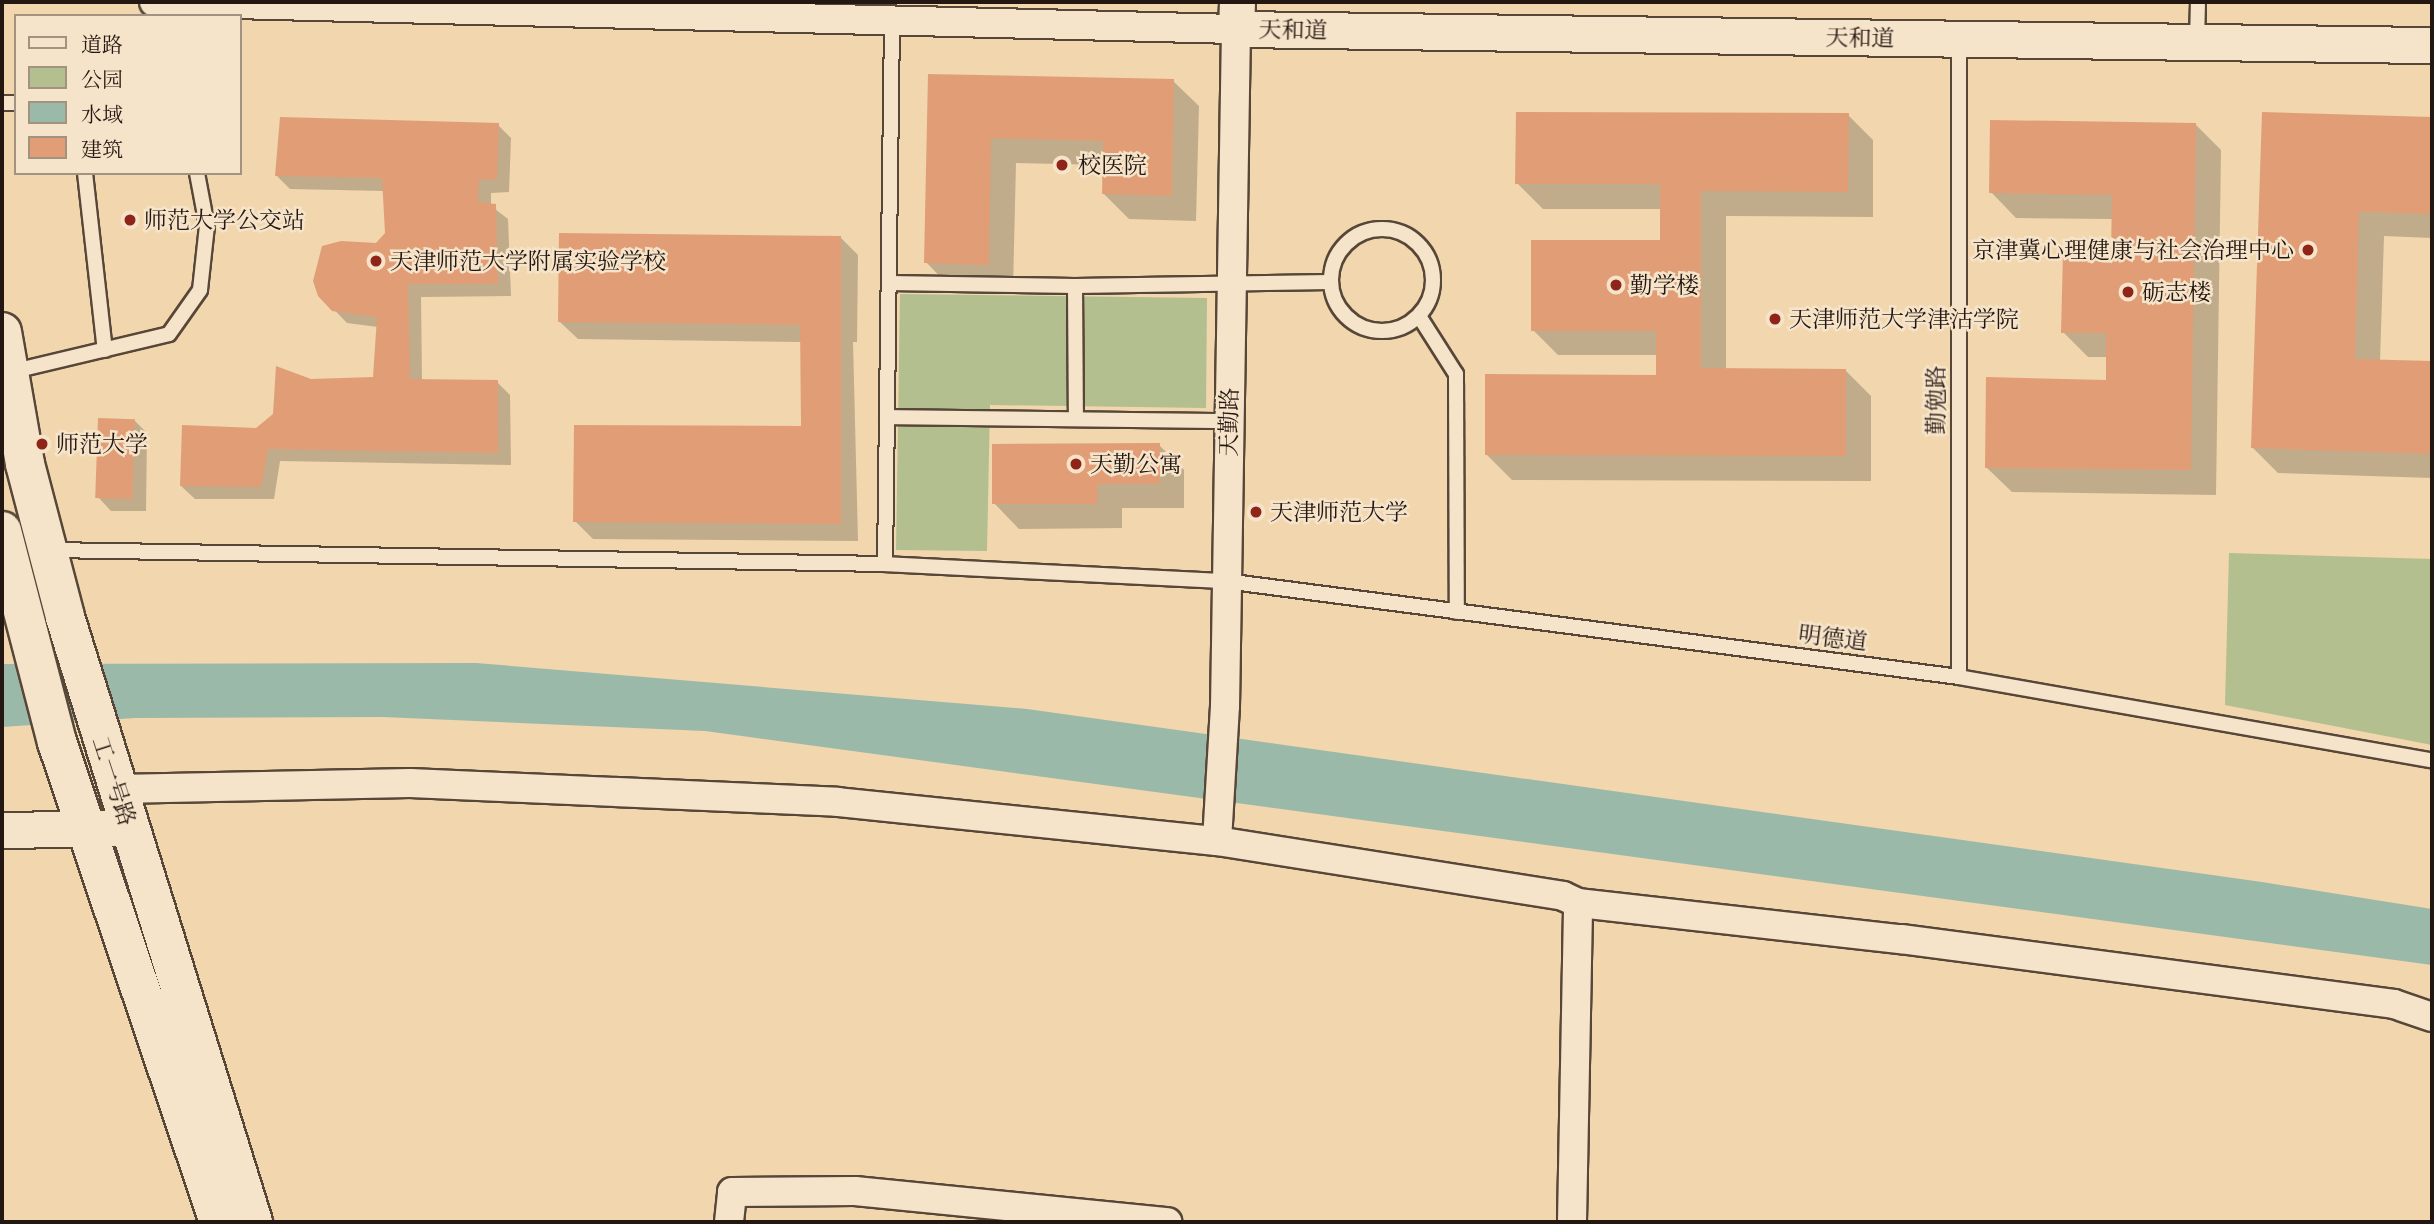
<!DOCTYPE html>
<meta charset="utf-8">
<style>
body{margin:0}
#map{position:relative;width:2434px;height:1224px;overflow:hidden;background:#f1d6ae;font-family:"EB Garamond","Noto Serif SC",serif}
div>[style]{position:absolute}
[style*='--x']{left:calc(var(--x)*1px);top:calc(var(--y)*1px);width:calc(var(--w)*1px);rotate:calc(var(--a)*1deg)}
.green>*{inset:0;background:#b3bf8f}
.water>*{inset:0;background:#9bb9a9}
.shadow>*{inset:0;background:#0003}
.building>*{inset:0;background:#e19e76;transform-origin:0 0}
.roads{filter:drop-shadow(2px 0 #574738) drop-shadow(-2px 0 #574738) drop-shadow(0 2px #574738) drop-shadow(0 -2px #574738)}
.service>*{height:14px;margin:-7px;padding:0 7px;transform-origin:7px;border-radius:7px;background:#f6e4ca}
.service>.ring{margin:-7px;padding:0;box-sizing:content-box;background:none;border:14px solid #f6e4ca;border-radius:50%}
.minor>*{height:28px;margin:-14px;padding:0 14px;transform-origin:14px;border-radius:14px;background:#f6e4ca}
.tertiary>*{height:35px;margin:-17.5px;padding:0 17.5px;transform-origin:17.5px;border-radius:17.5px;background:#f6e4ca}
.secondary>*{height:38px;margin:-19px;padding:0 19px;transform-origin:19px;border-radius:19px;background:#f6e4ca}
.dots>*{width:19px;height:19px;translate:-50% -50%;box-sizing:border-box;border:4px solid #f6e4ca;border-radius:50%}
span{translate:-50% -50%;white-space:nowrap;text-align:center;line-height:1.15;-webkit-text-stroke:5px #f6e4ca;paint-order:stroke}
.street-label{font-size:23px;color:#241711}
.poi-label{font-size:23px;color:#241711}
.left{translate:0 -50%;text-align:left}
.right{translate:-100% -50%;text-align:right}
.frame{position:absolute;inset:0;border:4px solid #241711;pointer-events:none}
.legend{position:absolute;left:14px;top:14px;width:228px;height:161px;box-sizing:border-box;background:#f6e4ca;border:2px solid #a29280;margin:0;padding:9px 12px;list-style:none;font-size:21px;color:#241711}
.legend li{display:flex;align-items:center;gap:14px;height:35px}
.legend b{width:35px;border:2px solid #a29280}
</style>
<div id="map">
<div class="green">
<i style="clip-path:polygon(900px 294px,1207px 298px,1206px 408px,990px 405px,987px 551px,896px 550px)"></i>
<i style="clip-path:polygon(2229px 553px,2432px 559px,2432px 745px,2225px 705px)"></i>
</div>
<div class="water">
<i style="clip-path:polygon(476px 663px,1027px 709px,2262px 882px,2432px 909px,2432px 965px,705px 731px,383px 717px,135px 718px,2px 727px,2px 664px)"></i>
</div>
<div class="shadow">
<i style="clip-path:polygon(930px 76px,1173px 81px,1199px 106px,1196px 221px,1129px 219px,1104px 194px,1104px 165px,1016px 163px,1013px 289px,951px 288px,926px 262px)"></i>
<i style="clip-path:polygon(2263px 114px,2432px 119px,2432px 238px,2384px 236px,2380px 361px,2432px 363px,2432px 478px,2278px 473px,2253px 448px)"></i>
<i style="clip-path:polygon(1848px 115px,1873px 140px,1873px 217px,1726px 216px,1726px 370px,1846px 371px,1871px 396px,1871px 481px,1512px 480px,1486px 454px,1658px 376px,1658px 355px,1558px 355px,1533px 330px,1661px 242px,1661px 209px,1543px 209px,1517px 183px)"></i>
<i style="clip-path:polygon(498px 125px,511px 138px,509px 192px,491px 193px,491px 206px,508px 219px,511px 296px,421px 297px,422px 381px,497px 382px,510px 395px,511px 465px,280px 461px,274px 499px,195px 499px,181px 486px,257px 430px,311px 381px,374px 379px,378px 327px,347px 323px,320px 295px,387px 234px,385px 191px,290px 189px,277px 176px)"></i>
<i style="clip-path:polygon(2196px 125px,2221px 150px,2216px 495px,2012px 492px,1986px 467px,2107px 381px,2108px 357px,2088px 357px,2063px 332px,2113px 253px,2113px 219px,2016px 218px,1991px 192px)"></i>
<i style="clip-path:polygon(841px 238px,858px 255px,857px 342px,853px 342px,858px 541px,593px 539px,575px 521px,805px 429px,802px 342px,578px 339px,560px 322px)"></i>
<i style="clip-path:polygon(134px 420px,147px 433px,146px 511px,111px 511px,98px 497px)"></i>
<i style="clip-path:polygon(1159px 445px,1184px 470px,1184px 508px,1122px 508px,1122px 528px,1019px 529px,994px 503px)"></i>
</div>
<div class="building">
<i style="clip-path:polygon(928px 74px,1174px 79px,1172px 196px,1102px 194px,1103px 141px,991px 138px,989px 265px,924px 263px)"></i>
<i style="clip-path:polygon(1516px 112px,1849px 113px,1848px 192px,1701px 191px,1701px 368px,1846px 369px,1846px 456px,1485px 455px,1485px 374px,1656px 375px,1656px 331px,1531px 331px,1531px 240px,1660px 240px,1660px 184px,1515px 184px)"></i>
<i style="clip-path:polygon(2262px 112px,2432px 117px,2432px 214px,2359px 212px,2355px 359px,2432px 361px,2432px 454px,2251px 448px)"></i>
<i style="clip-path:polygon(280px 117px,499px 123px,497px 179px,479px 180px,478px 202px,496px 204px,498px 284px,408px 284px,410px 379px,498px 380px,498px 453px,268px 449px,261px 487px,180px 486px,182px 425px,256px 428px,273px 414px,276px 366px,311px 379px,373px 377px,377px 317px,332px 311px,318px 296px,313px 281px,322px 246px,341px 241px,376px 243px,385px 233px,382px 178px,275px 176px)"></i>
<i style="clip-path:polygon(1990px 120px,2196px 123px,2191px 470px,1985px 468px,1986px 377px,2106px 380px,2106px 333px,2061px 333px,2063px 251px,2111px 251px,2112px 195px,1989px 193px)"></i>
<i style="clip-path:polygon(559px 233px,841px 236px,841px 524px,573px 522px,574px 425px,801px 426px,800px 325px,558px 322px)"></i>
<i style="left:98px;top:418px;width:37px;height:80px;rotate:2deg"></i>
<i style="clip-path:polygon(1160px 443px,1160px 484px,1098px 484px,1097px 504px,992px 504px,992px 444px)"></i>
</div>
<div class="roads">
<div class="service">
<i style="--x:2197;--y:42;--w:40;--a:-88.6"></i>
<i style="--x:2;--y:103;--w:14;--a:0"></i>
<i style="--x:85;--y:173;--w:178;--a:83.6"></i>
<i class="ring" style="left:1331px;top:229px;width:88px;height:88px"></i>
<i style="--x:889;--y:283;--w:186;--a:0.9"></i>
<i style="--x:1075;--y:286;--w:255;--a:-0.9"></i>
<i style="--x:1075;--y:286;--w:133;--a:89.6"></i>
<i style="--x:1419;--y:316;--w:69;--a:57.5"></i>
<i style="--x:1456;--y:374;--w:238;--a:89.8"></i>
<i style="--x:10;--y:372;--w:163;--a:-13.4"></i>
<i style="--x:169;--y:334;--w:54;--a:-54.8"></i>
<i style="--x:200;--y:290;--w:64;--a:-83.8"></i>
<i style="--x:207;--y:226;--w:54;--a:-100.7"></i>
<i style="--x:887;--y:417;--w:342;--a:0.7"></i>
<i style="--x:50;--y:550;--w:835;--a:0.96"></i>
<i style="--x:885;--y:564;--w:340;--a:2.9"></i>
<i style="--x:1225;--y:581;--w:740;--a:7.45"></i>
<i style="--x:1959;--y:677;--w:480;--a:10"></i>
<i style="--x:885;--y:564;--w:543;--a:-89.26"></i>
<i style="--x:1959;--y:677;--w:637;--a:-90"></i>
</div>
<div class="minor">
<i style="--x:154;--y:2;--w:1082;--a:1.43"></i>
<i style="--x:1236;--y:29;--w:677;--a:90.93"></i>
<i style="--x:1225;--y:706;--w:135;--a:93.4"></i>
<i style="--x:118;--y:789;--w:292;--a:-1.2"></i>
<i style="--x:410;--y:783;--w:428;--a:2.5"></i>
<i style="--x:838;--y:802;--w:381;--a:5.9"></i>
<i style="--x:1217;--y:841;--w:350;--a:9"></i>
<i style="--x:1563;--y:896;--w:17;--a:25"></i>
<i style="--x:1578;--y:903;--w:325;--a:6.4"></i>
<i style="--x:1901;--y:939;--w:497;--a:7.5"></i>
<i style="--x:2394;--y:1004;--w:40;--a:18.9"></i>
<i style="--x:729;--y:1222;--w:30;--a:-84"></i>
<i style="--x:732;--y:1192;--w:123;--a:-0.5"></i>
<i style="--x:855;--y:1191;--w:314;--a:5.7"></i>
<i style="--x:1572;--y:1222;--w:319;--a:-88.9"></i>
</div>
<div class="tertiary">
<i style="--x:1237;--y:2;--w:27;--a:92"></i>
<i style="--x:1236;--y:29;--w:1196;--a:0.77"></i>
<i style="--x:2;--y:830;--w:128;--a:-0.9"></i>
</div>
<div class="secondary">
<i style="--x:2;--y:332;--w:134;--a:80.1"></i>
<i style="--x:25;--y:464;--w:158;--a:75.3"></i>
<i style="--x:65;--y:617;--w:634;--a:72.74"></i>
<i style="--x:2;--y:531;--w:218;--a:75.4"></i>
<i style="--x:57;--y:742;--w:507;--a:71.35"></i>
</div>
</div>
<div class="dots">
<i style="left:1062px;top:165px;background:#8f2418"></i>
<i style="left:130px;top:220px;background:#8f2418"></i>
<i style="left:2308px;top:250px;background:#8f2418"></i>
<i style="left:376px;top:261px;background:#8f2418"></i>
<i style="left:1616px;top:285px;background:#8f2418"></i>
<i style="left:2128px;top:292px;background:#8f2418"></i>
<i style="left:1775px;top:319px;background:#8f2418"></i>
<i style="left:42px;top:444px;background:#8f2418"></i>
<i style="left:1076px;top:464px;background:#8f2418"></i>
<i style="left:1256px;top:512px;background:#8f2418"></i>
</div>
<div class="street-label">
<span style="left:1293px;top:30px;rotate:1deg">天和道</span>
<span style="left:1860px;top:38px;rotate:1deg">天和道</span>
<span style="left:1936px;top:400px;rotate:-90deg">勤勉路</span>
<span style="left:1229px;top:422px;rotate:-89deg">天勤路</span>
<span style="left:1833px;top:638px;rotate:7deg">明德道</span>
<span style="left:114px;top:781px;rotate:72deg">工一号路</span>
</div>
<div class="poi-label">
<span class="left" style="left:1078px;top:165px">校医院</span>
<span class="left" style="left:144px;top:220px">师范大学公交站</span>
<span class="right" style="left:2294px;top:250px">京津冀心理健康与社会治理中心</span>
<span class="left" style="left:390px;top:261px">天津师范大学附属实验学校</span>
<span class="left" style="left:1630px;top:285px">勤学楼</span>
<span class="left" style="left:2142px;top:292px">砺志楼</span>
<span class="left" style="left:1789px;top:319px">天津师范大学津沽学院</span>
<span class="left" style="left:56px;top:444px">师范大学</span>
<span class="left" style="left:1090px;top:464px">天勤公寓</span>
<span class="left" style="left:1270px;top:512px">天津师范大学</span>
</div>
<div class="frame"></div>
<ul class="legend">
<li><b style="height:9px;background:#f6e4ca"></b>道路</li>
<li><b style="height:19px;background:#b3bf8f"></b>公园</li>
<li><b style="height:19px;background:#9bb9a9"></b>水域</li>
<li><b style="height:19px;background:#e19e76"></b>建筑</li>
</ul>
</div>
